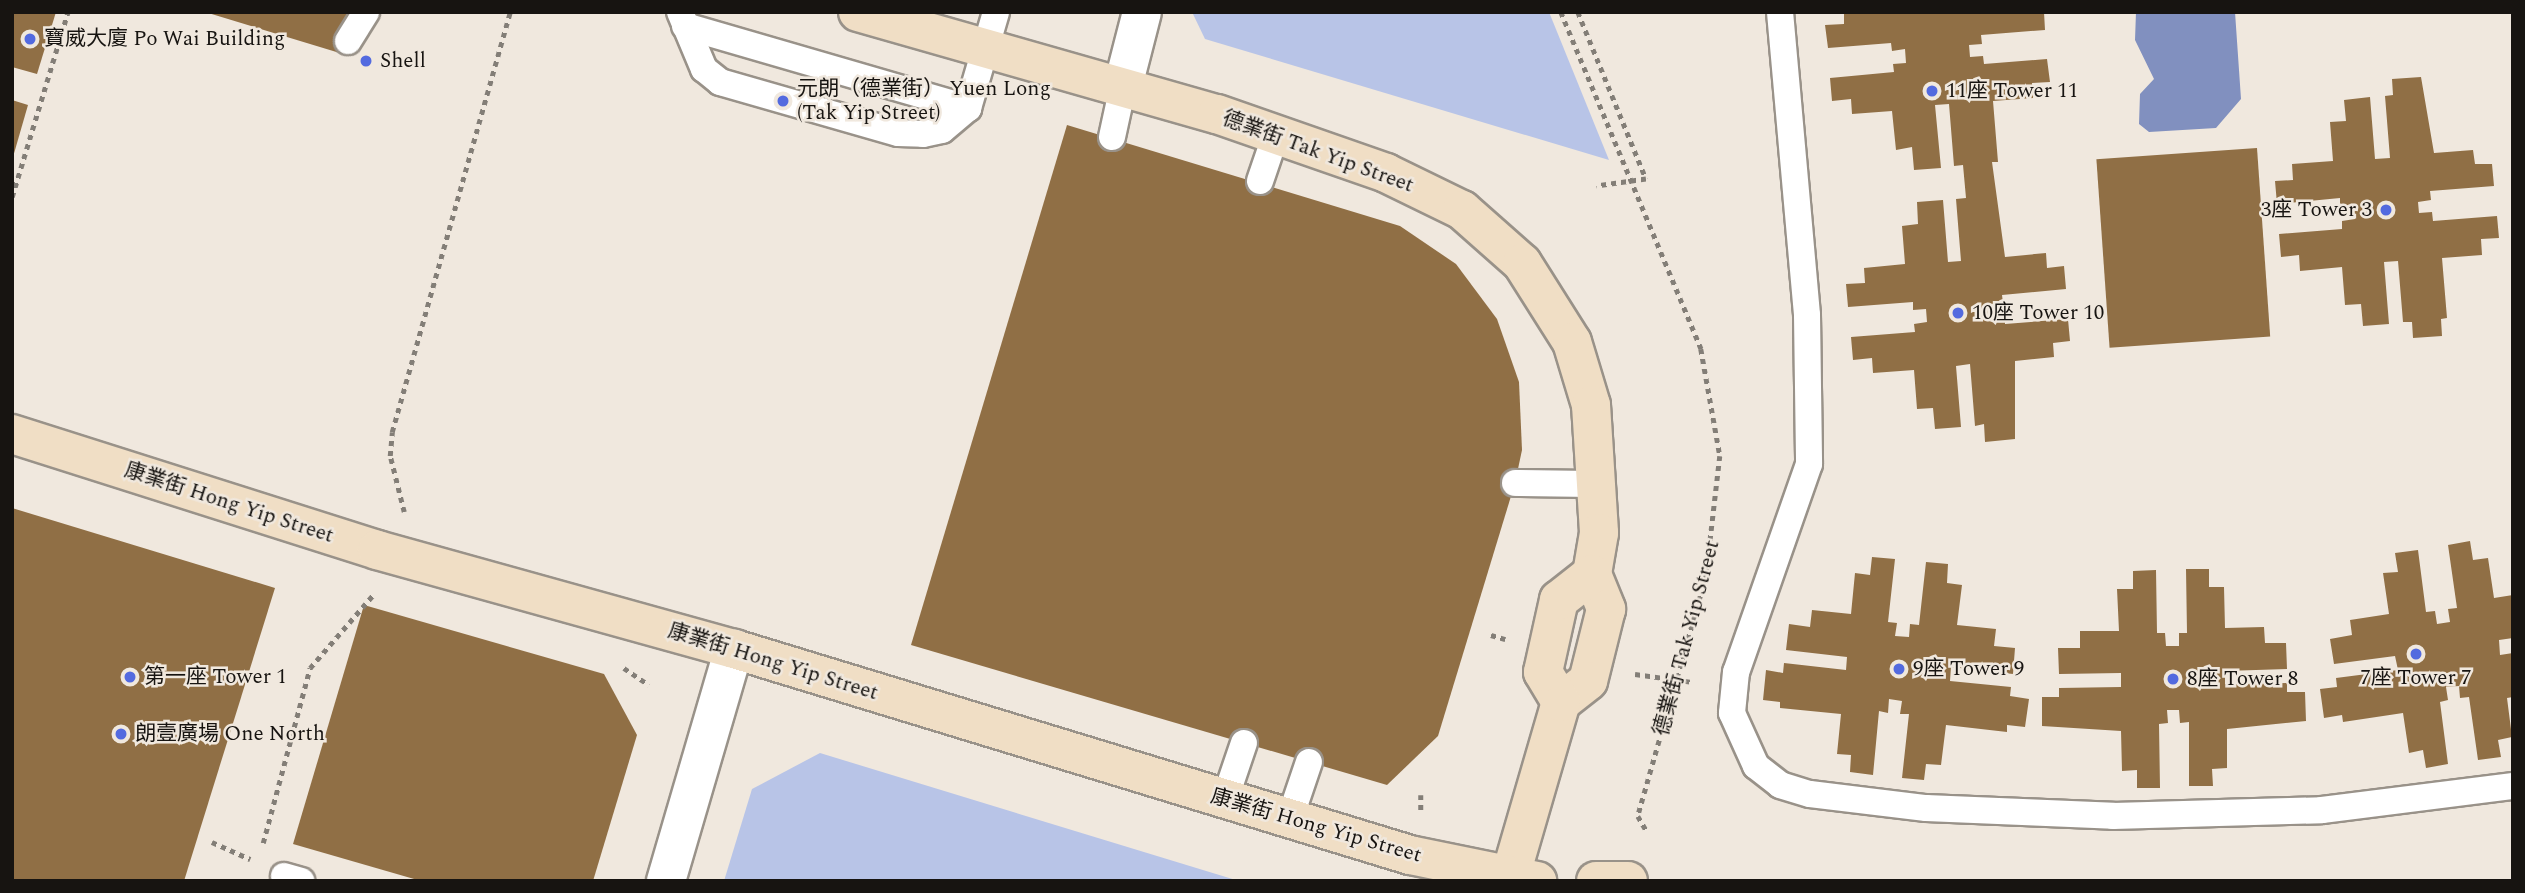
<!DOCTYPE html>
<meta charset="utf-8">
<style>
body{margin:0}
#map{position:relative;width:2525px;height:893px;overflow:hidden;background:#f0e8de;font-family:Spectral,"Noto Sans TC",serif}
div>[style]{position:absolute}
[style*='--x']{left:calc(var(--x)*1px);top:calc(var(--y)*1px);width:calc(var(--w)*1px);rotate:calc(var(--a)*1deg)}
.green>*{inset:0;background:#b8c4e7}
.water>*{inset:0;background:#8190bf}
.building>*{inset:0;background:#906f45;transform-origin:0 0}
.path>*{height:4.5px;margin-top:-2.25px;transform-origin:0;background:repeating-linear-gradient(90deg,#837e77 0 5px,transparent 0 10px)}
.roads{filter:drop-shadow(2px 0 #999289) drop-shadow(-2px 0 #999289) drop-shadow(0 2px #999289) drop-shadow(0 -2px #999289)}
.lane>*{height:26px;margin:-13px;padding:0 13px;transform-origin:13px;border-radius:13px;background:#fff}
.street>*{height:38px;margin:-19px;padding:0 19px;transform-origin:19px;border-radius:19px;background:#fff}
.secondary>*{height:38px;margin:-19px;padding:0 19px;transform-origin:19px;border-radius:19px;background:#f0dec5}
.dots>*{width:19px;height:19px;translate:-50% -50%;box-sizing:border-box;border:4px solid #f0e8de;border-radius:50%}
span{translate:-50% -50%;white-space:nowrap;text-align:center;line-height:1.15;-webkit-text-stroke:5px #f0e8de;paint-order:stroke}
.poi-label{font-size:21px;color:#171411}
.left{translate:0 -50%;text-align:left}
.right{translate:-100% -50%;text-align:right}
.street-label{font-size:21px;color:#171411}
.frame{position:absolute;inset:0;border:14px solid #171411;pointer-events:none}
</style>
<div id="map">
<div class="green">
<i style="clip-path:polygon(1192px 12px,1549px 12px,1609px 160px,1205px 39px)"></i>
<i style="clip-path:polygon(820px 753px,1239px 881px,724px 881px,752px 789px)"></i>
</div>
<div class="water">
<i style="clip-path:polygon(2136px 12px,2235px 12px,2241px 99px,2216px 128px,2149px 132px,2139px 124px,2140px 94px,2154px 79px,2135px 40px)"></i>
</div>
<div class="building">
<i style="clip-path:polygon(12px 12px,56px 12px,37px 74px,12px 67px)"></i>
<i style="clip-path:polygon(205px 12px,356px 12px,343px 54px)"></i>
<i style="clip-path:polygon(1844px 12px,2044px 12px,2045px 30px,1981px 35px,1982px 44px,1969px 45px,1970px 57px,1983px 56px,1984px 64px,2047px 59px,2050px 82px,2032px 83px,2033px 98px,1993px 101px,1998px 162px,1992px 162px,2005px 257px,2046px 253px,2047px 268px,2064px 266px,2066px 289px,2002px 295px,2003px 303px,1990px 304px,1991px 317px,2005px 316px,2005px 324px,2068px 319px,2070px 341px,2053px 343px,2054px 357px,2015px 361px,2015px 439px,1985px 442px,1984px 424px,1975px 426px,1970px 364px,1956px 366px,1961px 427px,1935px 429px,1933px 408px,1917px 409px,1914px 370px,1873px 373px,1872px 358px,1853px 360px,1851px 337px,1915px 332px,1914px 324px,1927px 322px,1926px 309px,1913px 310px,1913px 302px,1848px 307px,1846px 284px,1865px 283px,1864px 268px,1905px 264px,1902px 226px,1918px 224px,1917px 202px,1943px 200px,1948px 262px,1961px 261px,1956px 199px,1966px 198px,1963px 165px,1954px 166px,1949px 104px,1935px 105px,1941px 168px,1914px 170px,1912px 147px,1896px 150px,1892px 111px,1852px 114px,1851px 99px,1832px 101px,1830px 78px,1894px 72px,1893px 64px,1906px 63px,1905px 49px,1892px 51px,1891px 43px,1828px 48px,1825px 25px,1844px 24px)"></i>
<i style="clip-path:polygon(2421px 77px,2434px 153px,2473px 150px,2475px 164px,2492px 164px,2494px 186px,2430px 191px,2431px 200px,2418px 202px,2419px 213px,2432px 212px,2433px 221px,2497px 216px,2499px 238px,2481px 239px,2482px 255px,2442px 258px,2447px 318px,2441px 319px,2442px 336px,2413px 338px,2412px 322px,2403px 322px,2398px 261px,2384px 262px,2389px 324px,2363px 326px,2361px 304px,2345px 305px,2342px 267px,2300px 271px,2299px 255px,2281px 257px,2279px 234px,2342px 229px,2342px 221px,2355px 219px,2354px 206px,2340px 207px,2340px 198px,2277px 204px,2275px 181px,2293px 180px,2292px 164px,2333px 161px,2330px 122px,2346px 121px,2344px 100px,2370px 97px,2375px 159px,2390px 158px,2385px 96px,2393px 95px,2392px 79px)"></i>
<i style="clip-path:polygon(12px 100px,28px 105px,13px 157px,12px 157px)"></i>
<i style="clip-path:polygon(1067px 125px,1400px 226px,1456px 264px,1497px 319px,1519px 382px,1522px 450px,1515px 483px,1438px 736px,1387px 785px,911px 645px)"></i>
<i style="left:2257px;top:148px;width:189px;height:161px;rotate:86deg"></i>
<i style="clip-path:polygon(12px 508px,275px 588px,184px 881px,12px 881px)"></i>
<i style="clip-path:polygon(2470px 541px,2473px 560px,2488px 558px,2494px 598px,2513px 595px,2513px 638px,2499px 640px,2500px 655px,2513px 653px,2513px 697px,2507px 698px,2512px 737px,2498px 740px,2501px 757px,2478px 760px,2469px 697px,2460px 698px,2459px 686px,2446px 687px,2448px 700px,2440px 702px,2448px 764px,2426px 768px,2423px 750px,2409px 753px,2403px 713px,2343px 722px,2342px 715px,2324px 718px,2320px 689px,2337px 687px,2336px 678px,2398px 670px,2395px 656px,2334px 664px,2330px 639px,2352px 635px,2350px 620px,2389px 614px,2383px 573px,2398px 572px,2395px 553px,2418px 550px,2426px 612px,2435px 611px,2437px 624px,2450px 622px,2448px 609px,2457px 608px,2448px 545px)"></i>
<i style="clip-path:polygon(1872px 557px,1895px 559px,1888px 622px,1897px 623px,1895px 636px,1909px 637px,1910px 624px,1919px 625px,1926px 562px,1948px 564px,1947px 583px,1962px 585px,1957px 625px,1996px 629px,1994px 646px,2015px 648px,2013px 674px,1951px 667px,1950px 681px,2011px 687px,2010px 696px,2029px 699px,2025px 727px,2007px 725px,2007px 732px,1946px 725px,1941px 765px,1926px 764px,1924px 780px,1902px 778px,1909px 714px,1900px 714px,1902px 701px,1889px 699px,1888px 713px,1879px 711px,1873px 775px,1850px 772px,1851px 755px,1837px 754px,1841px 714px,1780px 708px,1780px 702px,1763px 700px,1766px 670px,1783px 673px,1784px 663px,1846px 670px,1847px 657px,1786px 650px,1789px 624px,1810px 627px,1812px 610px,1851px 614px,1855px 573px,1870px 575px)"></i>
<i style="clip-path:polygon(2186px 569px,2209px 569px,2209px 587px,2224px 587px,2225px 628px,2264px 627px,2265px 643px,2286px 643px,2287px 669px,2225px 671px,2225px 684px,2287px 683px,2287px 692px,2305px 692px,2306px 721px,2227px 729px,2227px 768px,2212px 769px,2213px 786px,2189px 786px,2189px 722px,2180px 723px,2179px 710px,2167px 710px,2168px 723px,2159px 724px,2160px 788px,2137px 788px,2137px 770px,2122px 771px,2121px 731px,2042px 726px,2042px 697px,2059px 697px,2059px 688px,2121px 687px,2121px 673px,2059px 674px,2058px 648px,2080px 648px,2080px 631px,2119px 631px,2117px 589px,2133px 589px,2133px 571px,2156px 570px,2157px 633px,2165px 633px,2166px 646px,2179px 646px,2179px 633px,2187px 633px)"></i>
<i style="clip-path:polygon(364px 605px,604px 674px,637px 735px,593px 881px,421px 881px,293px 844px)"></i>
</div>
<div class="path">
<i style="--x:1561;--y:12;--w:365;--a:67.4"></i>
<i style="--x:1701;--y:349;--w:109;--a:79.9"></i>
<i style="--x:1720;--y:456;--w:122;--a:96.6"></i>
<i style="--x:1706;--y:577;--w:248;--a:105.9"></i>
<i style="--x:1638;--y:816;--w:16;--a:60"></i>
<i style="--x:1578;--y:12;--w:180;--a:67.8"></i>
<i style="--x:1646;--y:179;--w:50;--a:172"></i>
<i style="--x:12;--y:197;--w:193;--a:-73.2"></i>
<i style="--x:404;--y:512;--w:58;--a:-104"></i>
<i style="--x:390;--y:456;--w:24;--a:-85"></i>
<i style="--x:392;--y:432;--w:436;--a:-74.3"></i>
<i style="--x:1491;--y:635;--w:15;--a:16"></i>
<i style="--x:624;--y:668;--w:30;--a:34"></i>
<i style="--x:1635;--y:674;--w:59;--a:7.9"></i>
<i style="--x:1421;--y:795;--w:17;--a:90"></i>
<i style="--x:212;--y:842;--w:42;--a:24.1"></i>
<i style="--x:263;--y:843;--w:181;--a:-75"></i>
<i style="--x:310;--y:668;--w:96;--a:-49.2"></i>
</div>
<div class="roads">
<div class="lane">
<i style="--x:680;--y:12;--w:62;--a:67.2"></i>
<i style="--x:704;--y:69;--w:21;--a:39"></i>
<i style="--x:720;--y:82;--w:185;--a:16"></i>
<i style="--x:898;--y:133;--w:25;--a:2"></i>
<i style="--x:923;--y:134;--w:19;--a:-12"></i>
<i style="--x:942;--y:130;--w:34;--a:-40"></i>
<i style="--x:968;--y:108;--w:100;--a:-73.7"></i>
<i style="--x:1780;--y:12;--w:304;--a:84.9"></i>
<i style="--x:1807;--y:315;--w:149;--a:89.2"></i>
<i style="--x:1809;--y:464;--w:220;--a:109.3"></i>
<i style="--x:1736;--y:672;--w:41;--a:95.6"></i>
<i style="--x:1732;--y:713;--w:58;--a:65.6"></i>
<i style="--x:1756;--y:766;--w:31;--a:38"></i>
<i style="--x:1780;--y:785;--w:31;--a:17"></i>
<i style="--x:1810;--y:794;--w:117;--a:6.9"></i>
<i style="--x:1926;--y:808;--w:187;--a:2.4"></i>
<i style="--x:2113;--y:816;--w:209;--a:-1.6"></i>
<i style="--x:2322;--y:810;--w:193;--a:-7.2"></i>
<i style="--x:685;--y:26;--w:295;--a:16.2"></i>
<i style="--x:348;--y:41;--w:34;--a:-58"></i>
<i style="--x:1112;--y:137;--w:52;--a:-77.8"></i>
<i style="--x:1260;--y:181;--w:50;--a:-71.2"></i>
<i style="--x:1515;--y:483;--w:82;--a:0.7"></i>
<i style="--x:1225;--y:799;--w:59;--a:-71.3"></i>
<i style="--x:1290;--y:818;--w:59;--a:-71.3"></i>
<i style="--x:284;--y:876;--w:18;--a:16"></i>
</div>
<div class="street">
<i style="--x:1123;--y:86;--w:76;--a:-75.6"></i>
<i style="--x:666;--y:881;--w:242;--a:-73.7"></i>
</div>
<div class="secondary">
<i style="--x:858;--y:12;--w:373;--a:15.9"></i>
<i style="--x:1217;--y:114;--w:179;--a:19.2"></i>
<i style="--x:1386;--y:173;--w:85;--a:26"></i>
<i style="--x:1462;--y:210;--w:80;--a:41.5"></i>
<i style="--x:1522;--y:263;--w:93;--a:57.7"></i>
<i style="--x:1572;--y:342;--w:66;--a:73.2"></i>
<i style="--x:1591;--y:405;--w:128;--a:86.4"></i>
<i style="--x:1599;--y:533;--w:42;--a:99.7"></i>
<i style="--x:1592;--y:574;--w:38;--a:68"></i>
<i style="--x:1606;--y:609;--w:74;--a:104"></i>
<i style="--x:1588;--y:681;--w:34;--a:142"></i>
<i style="--x:1561;--y:702;--w:186;--a:106.2"></i>
<i style="--x:12;--y:434;--w:383;--a:17.6"></i>
<i style="--x:377;--y:550;--w:370;--a:15.5"></i>
<i style="--x:734;--y:649;--w:707;--a:16.95"></i>
<i style="--x:1410;--y:855;--w:130;--a:11.6"></i>
<i style="--x:1561;--y:702;--w:35;--a:-121"></i>
<i style="--x:1543;--y:672;--w:74;--a:-77.5"></i>
<i style="--x:1559;--y:600;--w:42;--a:-38.2"></i>
<i style="--x:1596;--y:881;--w:32;--a:0"></i>
</div>
</div>
<div class="dots">
<i style="left:30px;top:39px;background:#536adf"></i>
<i style="left:366px;top:61px;background:#536adf"></i>
<i style="left:1932px;top:91px;background:#536adf"></i>
<i style="left:783px;top:101px;background:#536adf"></i>
<i style="left:2386px;top:210px;background:#536adf"></i>
<i style="left:1958px;top:313px;background:#536adf"></i>
<i style="left:2416px;top:654px;background:#536adf"></i>
<i style="left:1899px;top:669px;background:#536adf"></i>
<i style="left:130px;top:677px;background:#536adf"></i>
<i style="left:2173px;top:679px;background:#536adf"></i>
<i style="left:121px;top:734px;background:#536adf"></i>
</div>
<div class="poi-label">
<span class="left" style="left:44px;top:39px">寶威大廈 Po Wai Building</span>
<span class="left" style="left:380px;top:61px">Shell</span>
<span class="left" style="left:797px;top:101px">元朗（德業街） Yuen Long<br>(Tak Yip Street)</span>
<span class="left" style="left:1946px;top:91px">11座 Tower 11</span>
<span class="right" style="left:2372px;top:210px">3座 Tower 3</span>
<span class="left" style="left:1972px;top:313px">10座 Tower 10</span>
<span class="left" style="left:1913px;top:669px">9座 Tower 9</span>
<span class="left" style="left:144px;top:677px">第一座 Tower 1</span>
<span style="left:2416px;top:678px">7座 Tower 7</span>
<span class="left" style="left:2187px;top:679px">8座 Tower 8</span>
<span class="left" style="left:135px;top:734px">朗壹廣場 One North</span>
</div>
<div class="street-label">
<span style="left:1318px;top:152px;rotate:20deg">德業街 Tak Yip Street</span>
<span style="left:229px;top:503px;rotate:18deg">康業街 Hong Yip Street</span>
<span style="left:1687px;top:638px;rotate:-75deg">德業街 Tak Yip Street</span>
<span style="left:773px;top:662px;rotate:17deg">康業街 Hong Yip Street</span>
<span style="left:1316px;top:826px;rotate:16deg">康業街 Hong Yip Street</span>
</div>
<div class="frame"></div>
</div>
